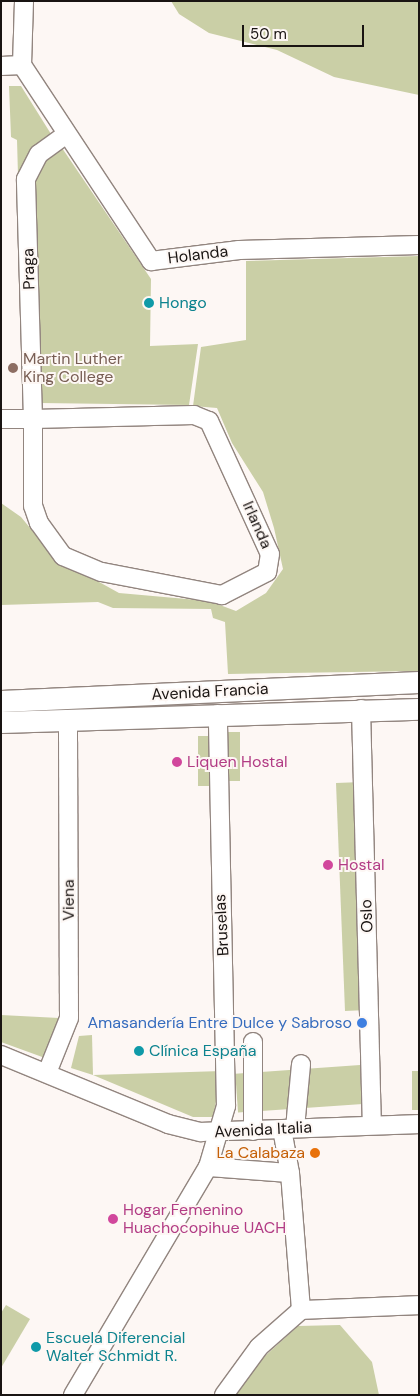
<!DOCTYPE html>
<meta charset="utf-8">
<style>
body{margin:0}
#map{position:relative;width:420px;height:1396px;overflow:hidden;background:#fdf7f4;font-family:"DM Sans",sans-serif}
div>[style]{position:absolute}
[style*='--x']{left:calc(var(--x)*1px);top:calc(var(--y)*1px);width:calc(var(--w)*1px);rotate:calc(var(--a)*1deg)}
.green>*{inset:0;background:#cacfa6;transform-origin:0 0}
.roads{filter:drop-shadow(1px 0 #92857f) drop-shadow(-1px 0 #92857f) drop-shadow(0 1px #92857f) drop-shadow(0 -1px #92857f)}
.minor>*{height:18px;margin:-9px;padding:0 9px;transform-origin:9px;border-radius:9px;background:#fff}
.major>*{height:21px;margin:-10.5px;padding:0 10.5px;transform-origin:10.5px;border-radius:10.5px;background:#fff}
.dots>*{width:14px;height:14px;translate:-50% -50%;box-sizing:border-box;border:2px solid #fdf7f4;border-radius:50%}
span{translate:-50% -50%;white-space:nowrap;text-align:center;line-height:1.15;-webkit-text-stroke:4px #fdf7f4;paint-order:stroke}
.street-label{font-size:16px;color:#191412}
.culture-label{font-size:16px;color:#0d838f}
.left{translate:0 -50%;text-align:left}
.education-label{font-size:16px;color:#785e54}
.hotel-label{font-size:16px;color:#b23c85}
.shop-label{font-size:16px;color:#366cbe}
.right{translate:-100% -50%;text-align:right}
.food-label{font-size:16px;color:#c56008}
.frame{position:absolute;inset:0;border:2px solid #191412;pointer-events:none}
.scale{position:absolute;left:242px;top:25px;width:122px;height:22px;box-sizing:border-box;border:2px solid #191412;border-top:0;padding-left:6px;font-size:15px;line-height:18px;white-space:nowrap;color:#191412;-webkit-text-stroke:4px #fdf7f4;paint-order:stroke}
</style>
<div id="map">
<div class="green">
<i style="clip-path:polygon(171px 1px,419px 1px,419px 95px,334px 77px,277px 50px,209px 33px,179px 14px)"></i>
<i style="clip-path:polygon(9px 86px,21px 86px,51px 134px,36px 150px,22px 317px,17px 140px,11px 137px)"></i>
<i style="clip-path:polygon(62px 148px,151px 279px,150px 346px,198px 344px,189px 405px,40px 403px,32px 177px,37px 164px)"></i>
<i style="clip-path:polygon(419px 256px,419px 671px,228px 674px,225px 622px,213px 618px,211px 609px,113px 608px,98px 602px,1px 605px,1px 503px,21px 517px,54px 557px,119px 593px,209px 601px,236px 611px,266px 593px,283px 569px,274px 528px,263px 492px,232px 443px,217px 408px,193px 406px,201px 347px,246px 340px,246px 261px)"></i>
<i style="left:228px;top:732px;width:12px;height:49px"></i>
<i style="left:198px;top:736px;width:17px;height:50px"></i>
<i style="clip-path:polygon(362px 782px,367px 1010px,345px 1011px,336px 783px)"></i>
<i style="clip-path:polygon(1px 1015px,59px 1018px,45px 1058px,1px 1042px)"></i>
<i style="clip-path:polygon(92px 1035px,93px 1075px,71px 1068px,79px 1036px)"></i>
<i style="left:360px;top:1065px;width:39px;height:125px;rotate:86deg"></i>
<i style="clip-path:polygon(222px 1071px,213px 1117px,193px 1117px,93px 1075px)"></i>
<i style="left:419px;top:1071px;width:39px;height:7px;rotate:90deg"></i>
<i style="clip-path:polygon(6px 1305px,30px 1319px,1px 1368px,1px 1313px)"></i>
<i style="clip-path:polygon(340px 1325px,372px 1362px,379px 1395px,235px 1395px,254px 1366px,298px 1326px)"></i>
</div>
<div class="roads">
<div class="minor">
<i style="--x:22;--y:65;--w:235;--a:56.6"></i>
<i style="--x:151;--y:261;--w:89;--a:-7.1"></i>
<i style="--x:239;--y:250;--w:180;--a:-1.6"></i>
<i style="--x:22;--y:65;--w:64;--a:-88.2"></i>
<i style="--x:1;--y:66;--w:21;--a:-3"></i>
<i style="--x:1;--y:419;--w:32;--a:0"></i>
<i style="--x:33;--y:419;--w:161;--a:-1.4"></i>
<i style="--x:194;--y:415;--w:16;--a:22"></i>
<i style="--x:209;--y:421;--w:146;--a:65.4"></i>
<i style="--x:270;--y:554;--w:18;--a:99"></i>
<i style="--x:267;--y:572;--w:51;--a:152.9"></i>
<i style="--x:222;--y:595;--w:123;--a:-169.2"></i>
<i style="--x:101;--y:572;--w:41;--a:-157.2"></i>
<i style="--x:63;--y:556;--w:41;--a:-126"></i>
<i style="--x:39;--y:523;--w:18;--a:-109"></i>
<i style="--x:33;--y:506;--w:87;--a:-90"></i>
<i style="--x:33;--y:419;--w:240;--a:-91.7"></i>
<i style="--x:26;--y:179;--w:28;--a:-63"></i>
<i style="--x:39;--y:154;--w:32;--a:-36"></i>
<i style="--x:361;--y:709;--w:414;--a:88.5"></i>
<i style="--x:253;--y:1042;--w:89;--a:90"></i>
<i style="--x:1;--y:1055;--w:181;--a:22.4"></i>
<i style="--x:168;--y:1124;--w:34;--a:14"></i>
<i style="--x:201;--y:1132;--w:218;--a:-2.1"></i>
<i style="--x:47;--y:1073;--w:59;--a:-68.2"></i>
<i style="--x:69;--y:1018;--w:297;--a:-90.2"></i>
<i style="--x:295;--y:1128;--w:64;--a:-84.6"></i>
<i style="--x:282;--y:1129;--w:45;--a:79.7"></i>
<i style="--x:290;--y:1173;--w:137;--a:85.4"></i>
<i style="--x:208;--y:1167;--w:82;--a:4.2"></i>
<i style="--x:73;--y:1395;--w:265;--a:-59.4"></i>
<i style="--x:208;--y:1167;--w:64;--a:-73.6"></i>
<i style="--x:226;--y:1106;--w:392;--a:-91.2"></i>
<i style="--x:224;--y:1395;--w:59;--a:-53.9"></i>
<i style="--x:259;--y:1347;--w:56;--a:-41.4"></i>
<i style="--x:301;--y:1310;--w:118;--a:-2.4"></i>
</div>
<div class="major">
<i style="--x:1;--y:701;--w:418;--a:-2.6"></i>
<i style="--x:1;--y:722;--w:418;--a:-1.8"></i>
</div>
</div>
<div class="dots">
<i style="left:149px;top:303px;background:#0f9aa8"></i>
<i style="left:13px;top:368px;background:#8d6e63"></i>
<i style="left:177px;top:762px;background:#d1479c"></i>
<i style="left:328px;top:865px;background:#d1479c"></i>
<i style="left:362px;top:1023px;background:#3f7fe0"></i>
<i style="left:139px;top:1051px;background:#0f9aa8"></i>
<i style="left:315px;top:1153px;background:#e8710a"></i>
<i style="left:113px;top:1219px;background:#d1479c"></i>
<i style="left:36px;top:1347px;background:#0f9aa8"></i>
</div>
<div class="street-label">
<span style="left:198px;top:255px;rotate:-7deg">Holanda</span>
<span style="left:29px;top:269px;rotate:-92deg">Praga</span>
<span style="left:257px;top:525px;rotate:66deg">Irlanda</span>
<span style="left:210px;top:692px;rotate:-3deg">Avenida Francia</span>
<span style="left:69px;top:900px;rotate:-90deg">Viena</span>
<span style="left:367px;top:916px;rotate:-92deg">Oslo</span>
<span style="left:222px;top:925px;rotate:-93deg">Bruselas</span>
<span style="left:263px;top:1130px;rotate:-3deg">Avenida Italia</span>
</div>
<div class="culture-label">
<span class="left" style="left:159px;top:303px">Hongo</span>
<span class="left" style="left:149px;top:1051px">Clínica España</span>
<span class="left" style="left:46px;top:1347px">Escuela Diferencial<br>Walter Schmidt R.</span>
</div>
<div class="education-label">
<span class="left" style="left:23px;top:368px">Martin Luther<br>King College</span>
</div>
<div class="hotel-label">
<span class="left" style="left:187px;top:762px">Liquen Hostal</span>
<span class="left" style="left:338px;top:865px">Hostal</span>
<span class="left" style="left:123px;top:1219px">Hogar Femenino<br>Huachocopihue UACH</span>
</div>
<div class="shop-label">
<span class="right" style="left:352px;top:1023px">Amasandería Entre Dulce y Sabroso</span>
</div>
<div class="food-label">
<span class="right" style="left:305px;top:1153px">La Calabaza</span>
</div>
<div class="frame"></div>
<div class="scale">50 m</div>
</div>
